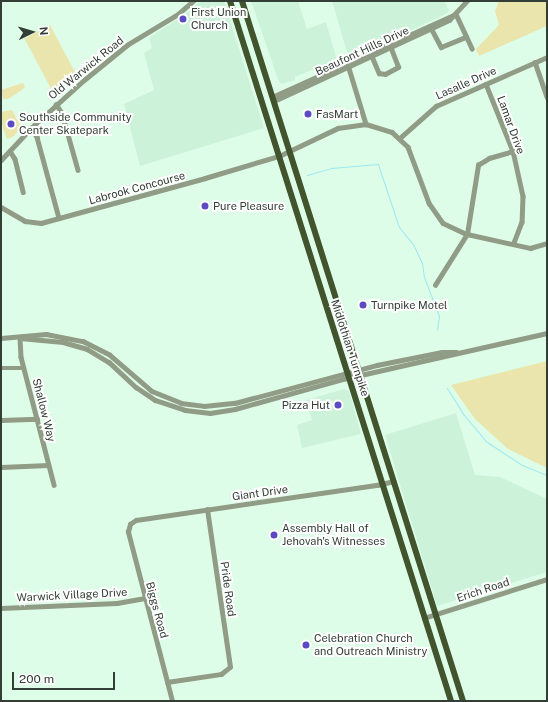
<!DOCTYPE html>
<style>
body{margin:0}
#map{position:relative;width:548px;height:702px;overflow:hidden;background:#defde8;font-family:"Public Sans",sans-serif}
div>[style]{position:absolute}
[style*='--x']{left:calc(var(--x)*1px);top:calc(var(--y)*1px);width:calc(var(--w)*1px);rotate:calc(var(--a)*1deg)}
.built>*{inset:0;background:#ccf3d9}
.green>*{inset:0;background:#e9e5ad;transform-origin:0 0}
.stream>*{height:1px;margin:-0.5px;padding:0 0.5px;transform-origin:0.5px;border-radius:0.5px;background:#9be8f3}
.minor>*{height:4.5px;margin:-2.25px;padding:0 2.25px;transform-origin:2.25px;border-radius:2.25px;background:#909c86}
.major>*{height:6px;margin:-3px;padding:0 3px;transform-origin:3px;border-radius:3px;background:#41542d}
.dots>*{width:11px;height:11px;translate:-50% -50%;box-sizing:border-box;border:2px solid #fff;border-radius:50%}
span{translate:-50% -50%;white-space:nowrap;text-align:center;line-height:1.15;-webkit-text-stroke:4px #fff;paint-order:stroke}
.poi-label{font-size:11px;color:#323e36}
.left{translate:0 -50%;text-align:left}
.right{translate:-100% -50%;text-align:right}
.street-label{font-size:11px;color:#323e36}
.frame{position:absolute;inset:0;border:2px solid #323e36;pointer-events:none}
.north{position:absolute;left:12px;top:12px;width:40px;height:40px;-webkit-text-stroke:3px #fff;paint-order:stroke;rotate:85deg;font-size:11px;font-weight:700;line-height:16px;text-align:center;color:#323e36}
.north::after{content:'';display:block;margin:auto;width:14px;height:18px;background:#323e36;clip-path:polygon(50% 0,100% 100%,50% 72%,0 100%)}
.scale{position:absolute;left:12px;top:672px;width:103px;height:18px;box-sizing:border-box;border:2px solid #323e36;border-top:0;padding-left:5px;font-size:12px;line-height:14px;white-space:nowrap;color:#323e36;-webkit-text-stroke:3px #fff;paint-order:stroke}
</style>
<div id="map">
<div class="built">
<i style="clip-path:polygon(199px 1px,224px 1px,264px 128px,140px 166px,124px 104px,154px 90px,144px 53px,152px 48px,149px 38px,191px 10px)"></i>
<i style="clip-path:polygon(251px 1px,298px 1px,307px 29px,326px 22px,337px 60px,295px 77px,295px 80px,282px 84px,279px 82px)"></i>
<i style="clip-path:polygon(332px 1px,444px 1px,449px 10px,448px 13px,349px 59px)"></i>
<i style="clip-path:polygon(344px 389px,349px 391px,361px 434px,302px 448px,297px 425px,312px 420px,306px 400px)"></i>
<i style="clip-path:polygon(456px 413px,475px 475px,500px 477px,547px 499px,547px 572px,437px 606px,385px 435px)"></i>
</div>
<div class="green">
<i style="clip-path:polygon(499px 1px,547px 1px,547px 26px,479px 56px,476px 49px,499px 25px,495px 11px)"></i>
<i style="left:50px;top:25px;width:58px;height:29px;rotate:62deg"></i>
<i style="clip-path:polygon(23px 83px,25px 87px,22px 90px,8px 99px,3px 99px,1px 90px)"></i>
<i style="clip-path:polygon(12px 110px,21px 127px,13px 137px,7px 139px,3px 128px,1px 112px)"></i>
<i style="clip-path:polygon(547px 361px,547px 468px,508px 449px,475px 419px,451px 385px)"></i>
</div>
<div class="stream">
<i style="--x:307;--y:175;--w:25;--a:-16"></i>
<i style="--x:331;--y:168;--w:47;--a:-4.9"></i>
<i style="--x:378;--y:164;--w:66;--a:71.6"></i>
<i style="--x:399;--y:227;--w:22;--a:51"></i>
<i style="--x:413;--y:244;--w:21;--a:65"></i>
<i style="--x:422;--y:263;--w:14;--a:82"></i>
<i style="--x:424;--y:277;--w:42;--a:69"></i>
<i style="--x:439;--y:316;--w:14;--a:98"></i>
<i style="--x:447;--y:388;--w:32;--a:58"></i>
<i style="--x:464;--y:415;--w:35;--a:50"></i>
<i style="--x:487;--y:442;--w:42;--a:33.3"></i>
<i style="--x:522;--y:465;--w:27;--a:22"></i>
</div>
<div class="minor">
<i style="--x:456;--y:14;--w:38;--a:65"></i>
<i style="--x:430;--y:26;--w:24;--a:62"></i>
<i style="--x:441;--y:47;--w:27;--a:-22"></i>
<i style="--x:371;--y:54;--w:21;--a:67"></i>
<i style="--x:379;--y:73;--w:6;--a:9"></i>
<i style="--x:385;--y:74;--w:15;--a:-28"></i>
<i style="--x:398;--y:67;--w:22;--a:-111"></i>
<i style="--x:535;--y:62;--w:37;--a:71"></i>
<i style="--x:348;--y:65;--w:62;--a:73"></i>
<i style="--x:486;--y:84;--w:72;--a:68.1"></i>
<i style="--x:513;--y:151;--w:46;--a:77.5"></i>
<i style="--x:523;--y:196;--w:26;--a:92"></i>
<i style="--x:522;--y:222;--w:22;--a:111"></i>
<i style="--x:272;--y:97;--w:200;--a:-24.3"></i>
<i style="--x:274;--y:101;--w:193;--a:-24.8"></i>
<i style="--x:449;--y:20;--w:26;--a:-47"></i>
<i style="--x:56;--y:104;--w:11;--a:56"></i>
<i style="--x:62;--y:113;--w:59;--a:74.3"></i>
<i style="--x:31;--y:128;--w:11;--a:56"></i>
<i style="--x:37;--y:137;--w:84;--a:74.8"></i>
<i style="--x:401;--y:137;--w:47;--a:-41.5"></i>
<i style="--x:436;--y:106;--w:121;--a:-23.8"></i>
<i style="--x:10;--y:151;--w:9;--a:58"></i>
<i style="--x:15;--y:159;--w:34;--a:76"></i>
<i style="--x:1;--y:160;--w:44;--a:-46.8"></i>
<i style="--x:31;--y:128;--w:72;--a:-42.2"></i>
<i style="--x:84;--y:80;--w:55;--a:-39.1"></i>
<i style="--x:127;--y:45;--w:60;--a:-31.3"></i>
<i style="--x:178;--y:14;--w:20;--a:-41"></i>
<i style="--x:1;--y:207;--w:28;--a:30"></i>
<i style="--x:25;--y:221;--w:16;--a:7"></i>
<i style="--x:41;--y:223;--w:170;--a:-15.3"></i>
<i style="--x:205;--y:178;--w:77;--a:-16.6"></i>
<i style="--x:279;--y:156;--w:65;--a:-25.4"></i>
<i style="--x:338;--y:128;--w:28;--a:-8"></i>
<i style="--x:366;--y:124;--w:27;--a:17"></i>
<i style="--x:392;--y:132;--w:22;--a:43"></i>
<i style="--x:408;--y:147;--w:60;--a:69.4"></i>
<i style="--x:429;--y:203;--w:24;--a:55"></i>
<i style="--x:443;--y:223;--w:26;--a:25"></i>
<i style="--x:467;--y:234;--w:65;--a:12.5"></i>
<i style="--x:530;--y:248;--w:18;--a:-16"></i>
<i style="--x:435;--y:285;--w:60;--a:-57.9"></i>
<i style="--x:467;--y:234;--w:70;--a:-80.9"></i>
<i style="--x:478;--y:165;--w:13;--a:-32"></i>
<i style="--x:489;--y:158;--w:25;--a:-16"></i>
<i style="--x:1;--y:338;--w:45;--a:-5.1"></i>
<i style="--x:46;--y:334;--w:38;--a:11"></i>
<i style="--x:83;--y:341;--w:30;--a:27"></i>
<i style="--x:110;--y:355;--w:55;--a:40.6"></i>
<i style="--x:152;--y:391;--w:31;--a:22"></i>
<i style="--x:181;--y:403;--w:23;--a:7"></i>
<i style="--x:204;--y:406;--w:31;--a:-6"></i>
<i style="--x:235;--y:403;--w:147;--a:-15"></i>
<i style="--x:377;--y:365;--w:66;--a:-11.3"></i>
<i style="--x:442;--y:352;--w:15;--a:0"></i>
<i style="--x:20;--y:338;--w:43;--a:5.3"></i>
<i style="--x:63;--y:342;--w:25;--a:16"></i>
<i style="--x:87;--y:349;--w:26;--a:31"></i>
<i style="--x:109;--y:362;--w:37;--a:43"></i>
<i style="--x:136;--y:387;--w:23;--a:34"></i>
<i style="--x:155;--y:400;--w:32;--a:18"></i>
<i style="--x:185;--y:410;--w:25;--a:7"></i>
<i style="--x:210;--y:413;--w:25;--a:-9"></i>
<i style="--x:235;--y:409;--w:112;--a:-15.5"></i>
<i style="--x:343;--y:379;--w:209;--a:-12.7"></i>
<i style="--x:20;--y:338;--w:19;--a:87"></i>
<i style="--x:21;--y:357;--w:132;--a:75.5"></i>
<i style="--x:1;--y:368;--w:23;--a:0"></i>
<i style="--x:1;--y:420;--w:36;--a:-2"></i>
<i style="--x:1;--y:467;--w:47;--a:-2.4"></i>
<i style="--x:1;--y:608;--w:116;--a:-2.5"></i>
<i style="--x:117;--y:603;--w:28;--a:-10"></i>
<i style="--x:424;--y:618;--w:129;--a:-17.6"></i>
<i style="--x:167;--y:682;--w:55;--a:-8.4"></i>
<i style="--x:221;--y:674;--w:11;--a:-38"></i>
<i style="--x:230;--y:667;--w:159;--a:-98.3"></i>
<i style="--x:172;--y:701;--w:175;--a:-104.6"></i>
<i style="--x:128;--y:532;--w:8;--a:-76"></i>
<i style="--x:130;--y:524;--w:7;--a:-34"></i>
<i style="--x:136;--y:520;--w:244;--a:-8.3"></i>
<i style="--x:377;--y:485;--w:17;--a:-13"></i>
</div>
<div class="major">
<i style="--x:230;--y:1;--w:734;--a:72.48"></i>
<i style="--x:242;--y:1;--w:734;--a:72.48"></i>
</div>
<div class="dots">
<i style="left:183px;top:19px;background:#5b4bc3"></i>
<i style="left:308px;top:114px;background:#5b4bc3"></i>
<i style="left:11px;top:124px;background:#5b4bc3"></i>
<i style="left:205px;top:206px;background:#5b4bc3"></i>
<i style="left:363px;top:305px;background:#5b4bc3"></i>
<i style="left:338px;top:405px;background:#5b4bc3"></i>
<i style="left:274px;top:535px;background:#5b4bc3"></i>
<i style="left:306px;top:645px;background:#5b4bc3"></i>
</div>
<div class="poi-label">
<span class="left" style="left:191px;top:19px">First Union<br>Church</span>
<span class="left" style="left:316px;top:114px">FasMart</span>
<span class="left" style="left:19px;top:124px">Southside Community<br>Center Skatepark</span>
<span class="left" style="left:213px;top:206px">Pure Pleasure</span>
<span class="left" style="left:371px;top:305px">Turnpike Motel</span>
<span class="right" style="left:330px;top:405px">Pizza Hut</span>
<span class="left" style="left:282px;top:535px">Assembly Hall of<br>Jehovah's Witnesses</span>
<span class="left" style="left:314px;top:645px">Celebration Church<br>and Outreach Ministry</span>
</div>
<div class="street-label">
<span style="left:362px;top:51px;rotate:-25deg">Beaufont Hills Drive</span>
<span style="left:86px;top:68px;rotate:-39deg">Old Warwick Road</span>
<span style="left:466px;top:83px;rotate:-24deg">Lasalle Drive</span>
<span style="left:511px;top:125px;rotate:70deg">Lamar Drive</span>
<span style="left:137px;top:188px;rotate:-15deg">Labrook Concourse</span>
<span style="left:350px;top:348px;rotate:72deg">Midlothian Turnpike</span>
<span style="left:44px;top:410px;rotate:76deg">Shallow Way</span>
<span style="left:260px;top:493px;rotate:-8deg">Giant Drive</span>
<span style="left:228px;top:589px;rotate:82deg">Pride Road</span>
<span style="left:483px;top:590px;rotate:-18deg">Erich Road</span>
<span style="left:72px;top:595px;rotate:-3deg">Warwick Village Drive</span>
<span style="left:157px;top:610px;rotate:75deg">Biggs Road</span>
</div>
<div class="frame"></div>
<div class="north">N</div>
<div class="scale">200 m</div>
</div>
